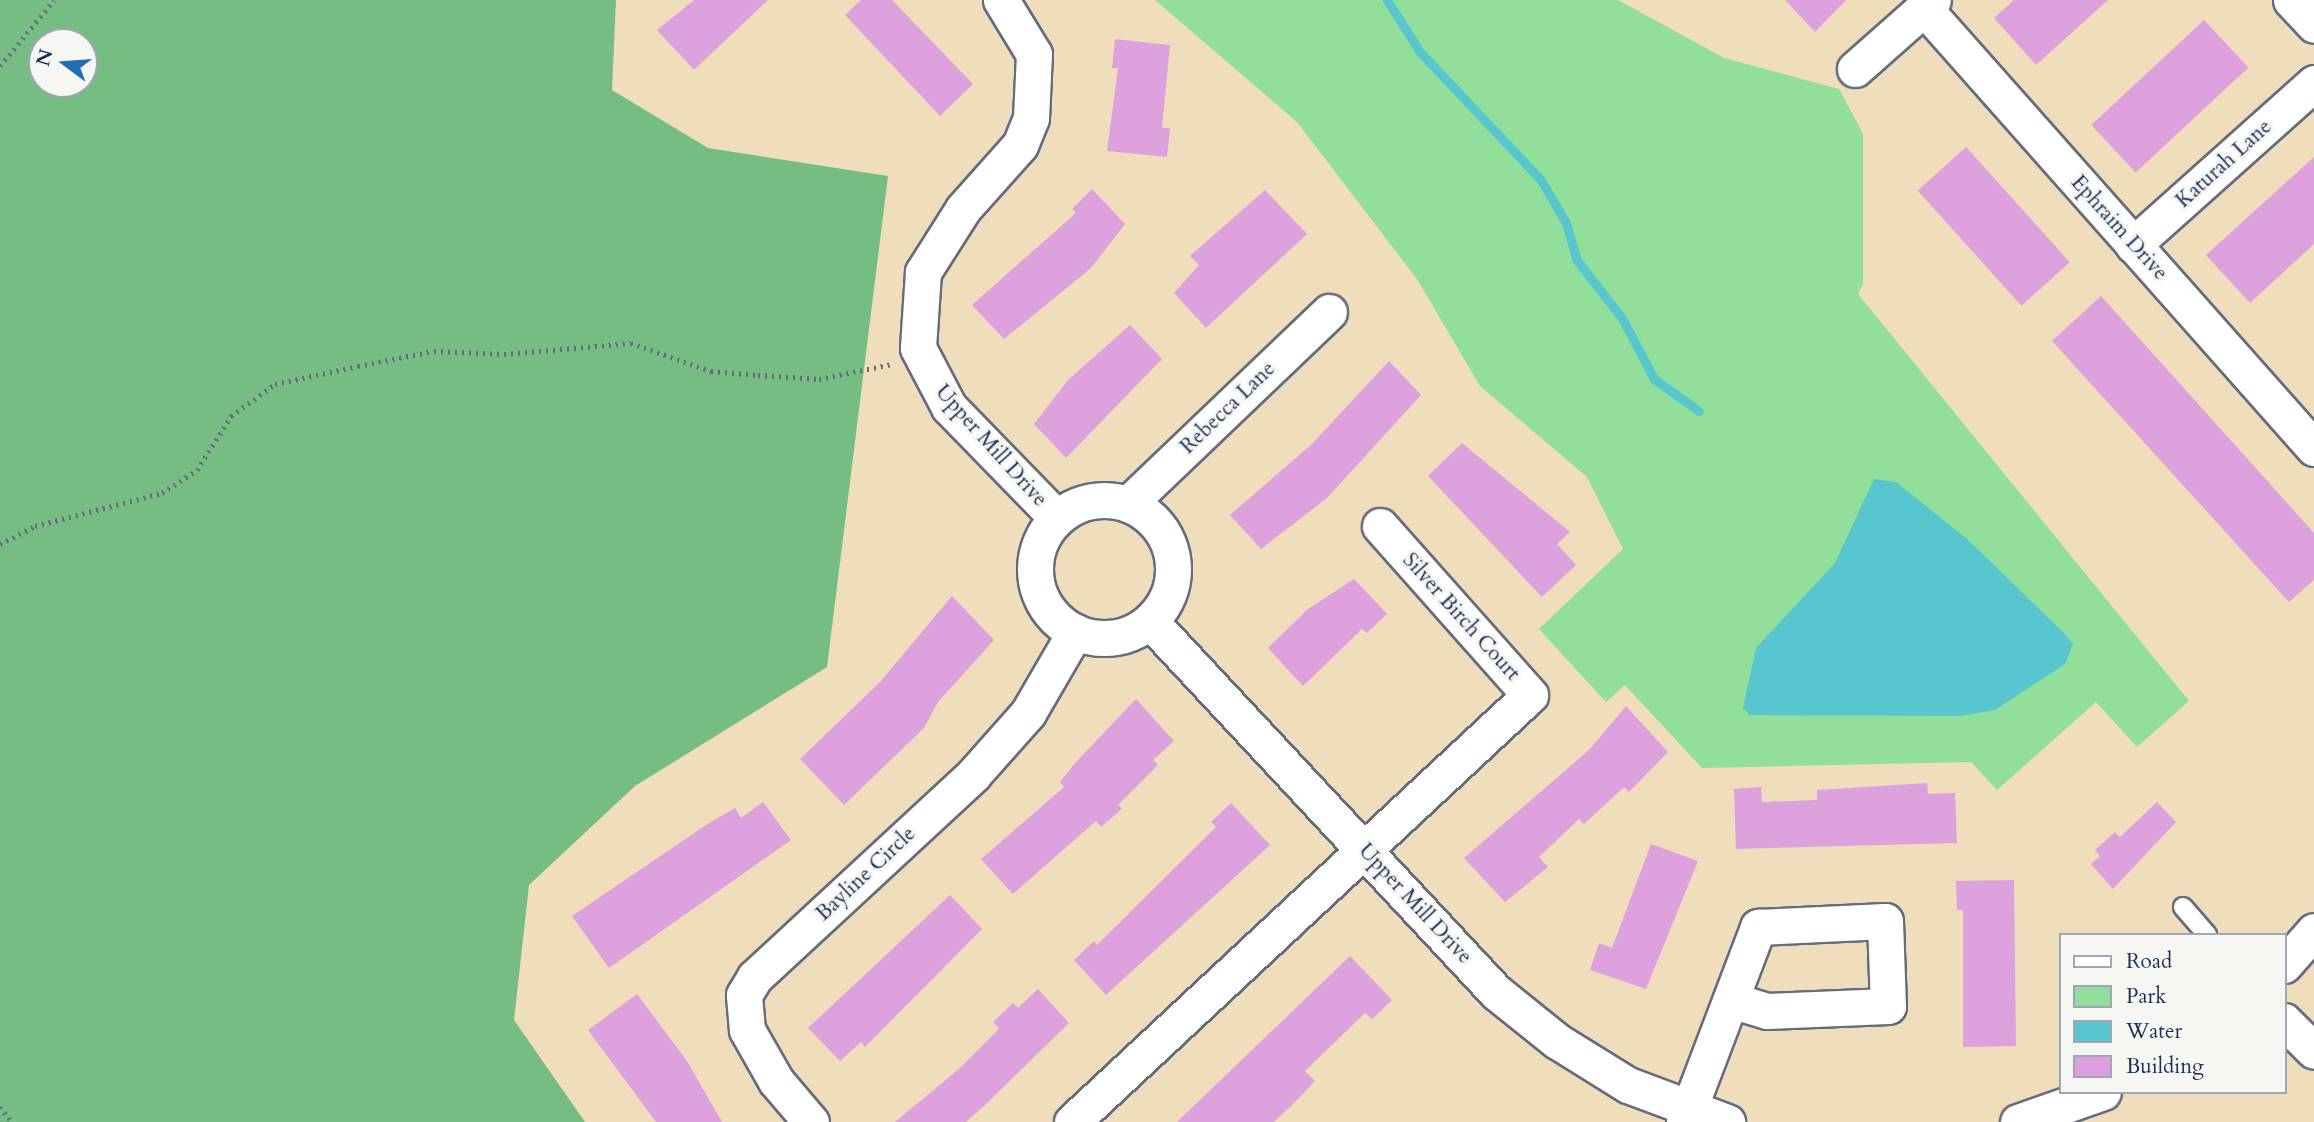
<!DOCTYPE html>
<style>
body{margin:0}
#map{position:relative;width:2314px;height:1122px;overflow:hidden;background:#efddbb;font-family:Cardo,serif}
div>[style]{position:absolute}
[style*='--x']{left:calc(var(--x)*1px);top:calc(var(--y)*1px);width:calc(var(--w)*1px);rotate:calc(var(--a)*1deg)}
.green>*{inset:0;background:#92de9b}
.forest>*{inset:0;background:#75bd83}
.water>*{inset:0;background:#58c6ce}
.stream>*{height:9px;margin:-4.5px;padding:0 4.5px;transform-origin:4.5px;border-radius:4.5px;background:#58c6ce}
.building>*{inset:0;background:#dda2de;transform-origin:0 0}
.path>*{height:4.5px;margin-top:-2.25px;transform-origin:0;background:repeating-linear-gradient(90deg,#656c7f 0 2px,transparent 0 7px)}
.roads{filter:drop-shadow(2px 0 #656c7f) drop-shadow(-2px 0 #656c7f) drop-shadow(0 2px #656c7f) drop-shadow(0 -2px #656c7f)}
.lane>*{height:18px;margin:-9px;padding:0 9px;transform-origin:9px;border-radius:9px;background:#fff}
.street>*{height:35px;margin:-17.5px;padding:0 17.5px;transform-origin:17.5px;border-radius:17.5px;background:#fff}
.street>.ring{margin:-17.5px;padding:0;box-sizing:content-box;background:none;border:35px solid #fff;border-radius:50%}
span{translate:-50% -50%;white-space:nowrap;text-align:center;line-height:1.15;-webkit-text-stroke:6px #f6f6f2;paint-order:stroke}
.street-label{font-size:21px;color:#1b2f5e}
.legend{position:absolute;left:2059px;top:933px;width:228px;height:161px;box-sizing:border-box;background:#f6f6f2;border:2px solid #9ea6b7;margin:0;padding:9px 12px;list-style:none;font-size:21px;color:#1b2f5e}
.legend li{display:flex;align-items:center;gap:14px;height:35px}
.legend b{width:35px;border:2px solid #9ea6b7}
.north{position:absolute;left:28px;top:28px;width:70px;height:70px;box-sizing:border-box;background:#f6f6f2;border:2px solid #9ea6b7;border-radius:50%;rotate:286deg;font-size:19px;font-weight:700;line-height:28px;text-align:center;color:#1b2f5e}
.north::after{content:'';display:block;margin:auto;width:24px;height:32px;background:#1f6fb2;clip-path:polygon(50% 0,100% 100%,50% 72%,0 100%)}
</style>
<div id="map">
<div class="green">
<i style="clip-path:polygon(1155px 0,1618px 0,1724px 58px,1839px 89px,1863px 134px,1863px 284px,1858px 294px,2189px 701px,2137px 747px,2096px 702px,1997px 790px,1971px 762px,1702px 768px,1625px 685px,1606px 702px,1539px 629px,1623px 549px,1587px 477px,1480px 386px,1417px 279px,1297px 122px)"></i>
</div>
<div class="forest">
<i style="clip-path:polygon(evenodd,0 0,616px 0,612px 90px,708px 148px,888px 176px,827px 667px,635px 786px,529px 885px,514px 1020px,585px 1122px,0 1122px,0 0,42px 42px,84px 42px,84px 84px,42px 84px,42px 42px)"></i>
</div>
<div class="water">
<i style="clip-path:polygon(1874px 479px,1896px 482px,1967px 539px,2064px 633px,2073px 644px,2065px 664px,1995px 710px,1959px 716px,1750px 715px,1743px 708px,1756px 648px,1835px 563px)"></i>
</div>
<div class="stream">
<i style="--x:1387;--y:0;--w:62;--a:57.6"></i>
<i style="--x:1420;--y:52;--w:176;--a:46.6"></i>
<i style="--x:1541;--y:180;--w:50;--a:59.8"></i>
<i style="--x:1566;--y:223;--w:37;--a:74"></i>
<i style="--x:1576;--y:259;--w:75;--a:52.1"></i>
<i style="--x:1622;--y:318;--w:69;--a:62.3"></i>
<i style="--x:1654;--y:379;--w:55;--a:35.4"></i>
</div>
<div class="building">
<i style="clip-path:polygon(694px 0,768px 0,694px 70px,657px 30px)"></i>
<i style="clip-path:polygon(861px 0,892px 0,973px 84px,940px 116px,845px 15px)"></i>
<i style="clip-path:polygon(1785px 0,1846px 0,1815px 32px)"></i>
<i style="clip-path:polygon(2014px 0,2108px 0,2036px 65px,1994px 18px)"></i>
<i style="left:2204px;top:20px;width:65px;height:154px;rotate:47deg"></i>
<i style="clip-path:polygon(1115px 39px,1170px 45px,1162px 128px,1170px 128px,1167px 157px,1107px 151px,1118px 68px,1112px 68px)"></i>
<i style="left:1966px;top:147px;width:155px;height:65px;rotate:48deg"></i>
<i style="clip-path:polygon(2314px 157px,2314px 244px,2250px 303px,2206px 255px)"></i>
<i style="clip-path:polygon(1092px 189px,1125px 224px,1091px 268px,1004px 339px,972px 305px,1076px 213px,1072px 209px)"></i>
<i style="clip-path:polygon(1265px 190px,1307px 234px,1206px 328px,1174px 293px,1199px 265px,1190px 256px)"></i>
<i style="clip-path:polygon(2101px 296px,2314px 533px,2314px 580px,2289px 602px,2052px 341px)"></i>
<i style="clip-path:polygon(1130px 325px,1162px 359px,1066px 458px,1034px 424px,1068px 380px)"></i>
<i style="clip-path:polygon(1389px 361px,1421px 395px,1327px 498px,1261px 549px,1230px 515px,1312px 444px)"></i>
<i style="clip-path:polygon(1462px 443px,1570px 532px,1557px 544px,1576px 565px,1542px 597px,1428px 476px)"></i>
<i style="clip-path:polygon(1354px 579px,1387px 614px,1367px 633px,1362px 629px,1303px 686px,1268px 648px,1308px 609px)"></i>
<i style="clip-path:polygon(952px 596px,994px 640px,938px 702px,924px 728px,844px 805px,800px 759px,880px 682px)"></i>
<i style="clip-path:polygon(1136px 699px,1174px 741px,1153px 760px,1158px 765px,1118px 805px,1122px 809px,1101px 827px,1096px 821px,1013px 894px,981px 859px,1064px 787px,1060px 782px,1077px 761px)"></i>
<i style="clip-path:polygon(1626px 706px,1668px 752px,1629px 792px,1624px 787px,1584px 824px,1579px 819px,1539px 857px,1548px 867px,1505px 902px,1464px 858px,1589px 750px)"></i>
<i style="clip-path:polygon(1927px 783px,1928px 794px,1955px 793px,1957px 843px,1736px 849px,1734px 789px,1761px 787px,1762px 802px,1817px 800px,1817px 790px)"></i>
<i style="clip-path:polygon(763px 802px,791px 840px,609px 968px,572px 916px,709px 823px,735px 808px,741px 818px)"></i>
<i style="clip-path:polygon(2157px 802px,2176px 822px,2113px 889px,2091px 864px,2100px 856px,2095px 850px,2115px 832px,2120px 837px)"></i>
<i style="clip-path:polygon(1231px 803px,1270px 845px,1106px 995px,1074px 960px,1094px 941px,1097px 945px,1216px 827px,1211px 822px)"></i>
<i style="clip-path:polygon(1651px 844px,1698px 861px,1646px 989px,1590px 970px,1599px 943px,1612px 948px)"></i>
<i style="clip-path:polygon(2014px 880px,2016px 1046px,1963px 1047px,1963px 910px,1957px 910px,1956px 881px)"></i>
<i style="clip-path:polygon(950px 895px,982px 929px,865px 1047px,861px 1042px,840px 1061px,808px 1028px)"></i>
<i style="clip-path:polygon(1350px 956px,1392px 1000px,1372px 1019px,1365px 1013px,1305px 1071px,1315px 1081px,1296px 1101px,1274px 1122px,1177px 1122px)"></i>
<i style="clip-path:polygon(1038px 989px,1069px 1023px,984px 1106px,966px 1122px,895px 1122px,960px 1068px,999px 1029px,993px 1022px,1013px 1003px,1018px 1008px)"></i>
<i style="clip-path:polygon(637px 994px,687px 1061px,722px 1122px,656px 1122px,588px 1030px)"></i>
</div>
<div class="path">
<i style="--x:0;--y:66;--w:85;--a:-50.7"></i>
<i style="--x:0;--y:544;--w:39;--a:-27"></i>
<i style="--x:35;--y:526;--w:131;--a:-14.6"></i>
<i style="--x:162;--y:493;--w:42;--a:-33.3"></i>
<i style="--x:197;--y:470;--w:64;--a:-57.8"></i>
<i style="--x:231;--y:416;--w:54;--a:-36"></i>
<i style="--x:275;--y:384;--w:85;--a:-12.2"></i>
<i style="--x:358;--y:366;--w:77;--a:-11.2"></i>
<i style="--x:434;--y:351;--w:70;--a:2.5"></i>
<i style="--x:504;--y:354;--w:127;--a:-5"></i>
<i style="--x:631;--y:343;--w:85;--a:19.3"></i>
<i style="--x:711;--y:371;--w:47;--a:4.9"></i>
<i style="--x:758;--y:375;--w:61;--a:3.8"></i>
<i style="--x:819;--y:379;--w:75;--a:-11.6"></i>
<i style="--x:0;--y:1107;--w:19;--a:51"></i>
</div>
<div class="roads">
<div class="lane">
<i style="--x:2183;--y:907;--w:37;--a:49"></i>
</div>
<div class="street">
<i style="--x:1001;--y:0;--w:63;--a:58.6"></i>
<i style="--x:1034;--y:54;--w:64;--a:92.7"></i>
<i style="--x:1031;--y:118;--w:29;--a:112"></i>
<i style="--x:1020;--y:145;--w:86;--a:131.7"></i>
<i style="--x:963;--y:209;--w:75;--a:122.4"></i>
<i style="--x:923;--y:272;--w:76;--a:93.8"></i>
<i style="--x:918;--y:348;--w:67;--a:62.3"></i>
<i style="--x:949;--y:407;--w:155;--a:45.8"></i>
<i style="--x:2291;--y:0;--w:34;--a:47"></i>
<i style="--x:1924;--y:8;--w:588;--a:48.45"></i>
<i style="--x:1855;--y:69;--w:104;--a:-41.5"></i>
<i style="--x:2133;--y:245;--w:243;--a:-41.8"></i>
<i class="ring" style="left:1035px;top:500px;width:103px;height:103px"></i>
<i style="--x:1128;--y:504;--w:278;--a:-43.7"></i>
<i style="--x:1150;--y:621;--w:507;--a:47"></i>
<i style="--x:1496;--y:992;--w:78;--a:38.8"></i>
<i style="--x:1557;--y:1041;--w:84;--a:31.8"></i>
<i style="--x:1628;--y:1085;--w:106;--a:20.5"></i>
<i style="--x:2284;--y:965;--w:45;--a:-48.6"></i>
<i style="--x:2284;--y:1021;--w:42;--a:45"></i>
<i style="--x:811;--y:1122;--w:54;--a:-130.5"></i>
<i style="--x:776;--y:1081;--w:59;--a:-119.6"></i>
<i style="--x:747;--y:1030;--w:35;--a:-95"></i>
<i style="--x:744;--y:995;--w:21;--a:-59"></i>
<i style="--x:755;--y:977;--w:297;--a:-42.8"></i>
<i style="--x:973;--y:775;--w:83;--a:-48.4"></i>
<i style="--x:1028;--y:713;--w:94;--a:-59.9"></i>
<i style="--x:1072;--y:1122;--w:626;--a:-42.99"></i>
<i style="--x:1530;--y:695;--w:226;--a:-131.6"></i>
<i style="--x:1684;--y:1122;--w:209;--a:-69.2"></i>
<i style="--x:1758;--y:927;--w:127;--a:-2.7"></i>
<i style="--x:1885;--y:921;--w:85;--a:88"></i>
<i style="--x:1888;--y:1006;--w:121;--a:177.6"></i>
<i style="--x:1767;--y:1011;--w:38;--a:-163"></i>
<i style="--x:2018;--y:1122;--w:90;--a:-19.4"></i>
</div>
</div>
<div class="street-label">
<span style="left:2224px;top:164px;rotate:-42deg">Katurah Lane</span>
<span style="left:2119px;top:228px;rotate:48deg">Ephraim Drive</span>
<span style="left:1228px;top:408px;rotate:-44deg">Rebecca Lane</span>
<span style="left:991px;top:446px;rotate:48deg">Upper Mill Drive</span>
<span style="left:1461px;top:617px;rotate:48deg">Silver Birch Court</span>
<span style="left:866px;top:874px;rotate:-43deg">Bayline Circle</span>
<span style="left:1415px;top:904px;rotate:47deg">Upper Mill Drive</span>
</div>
<ul class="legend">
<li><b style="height:9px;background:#fff"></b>Road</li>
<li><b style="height:19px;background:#92de9b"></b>Park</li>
<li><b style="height:19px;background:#58c6ce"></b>Water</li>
<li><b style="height:19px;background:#dda2de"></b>Building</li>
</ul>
<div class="north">N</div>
</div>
